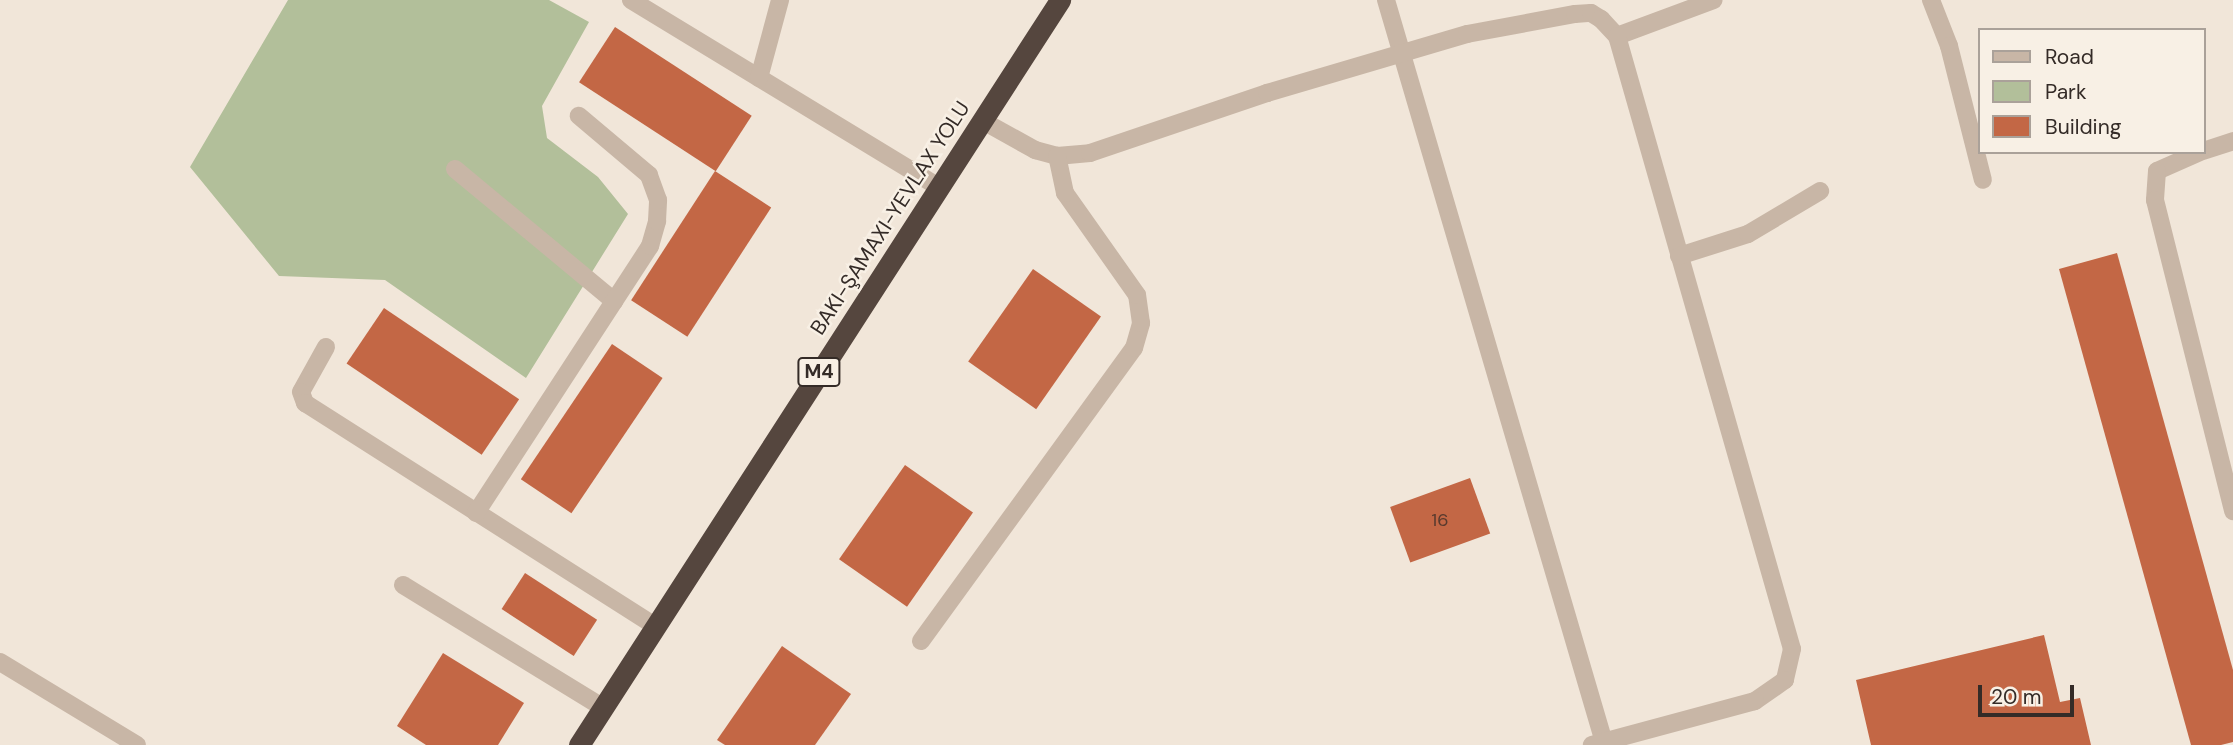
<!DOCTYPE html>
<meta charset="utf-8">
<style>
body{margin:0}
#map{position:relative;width:2233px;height:745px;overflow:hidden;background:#f1e6d9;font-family:"DM Sans",sans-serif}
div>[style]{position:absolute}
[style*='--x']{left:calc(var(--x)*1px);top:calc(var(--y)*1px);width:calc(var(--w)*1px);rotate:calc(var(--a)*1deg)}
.green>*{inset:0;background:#b2bf9a}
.building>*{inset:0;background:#c36745;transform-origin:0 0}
.minor>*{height:18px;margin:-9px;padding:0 9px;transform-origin:9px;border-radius:9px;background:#c8b6a6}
.highway>*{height:21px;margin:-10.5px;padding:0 10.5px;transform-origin:10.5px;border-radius:10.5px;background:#55463e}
span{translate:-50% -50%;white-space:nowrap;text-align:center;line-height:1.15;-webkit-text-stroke:5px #f8f0e5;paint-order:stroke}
.number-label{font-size:18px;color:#583a2e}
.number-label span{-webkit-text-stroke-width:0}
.shield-label span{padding:2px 5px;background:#f8f0e5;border:2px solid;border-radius:5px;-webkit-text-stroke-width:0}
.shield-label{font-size:19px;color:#342b27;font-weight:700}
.street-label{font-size:21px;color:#342b27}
.legend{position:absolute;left:1978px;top:28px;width:228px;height:126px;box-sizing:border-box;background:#f8f0e5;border:2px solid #aaa199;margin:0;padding:9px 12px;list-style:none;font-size:21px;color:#342b27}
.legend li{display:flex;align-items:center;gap:14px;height:35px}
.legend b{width:35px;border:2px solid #aaa199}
.scale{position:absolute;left:1978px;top:685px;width:96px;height:32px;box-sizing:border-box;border:4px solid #342b27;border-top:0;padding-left:9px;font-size:21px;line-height:24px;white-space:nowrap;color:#342b27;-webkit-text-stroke:5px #f8f0e5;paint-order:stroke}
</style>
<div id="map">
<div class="green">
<i style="clip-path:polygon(288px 0,549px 0,589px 22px,542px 106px,547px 138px,598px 177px,628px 214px,526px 378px,385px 280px,279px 276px,190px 167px)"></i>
</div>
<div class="building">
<i style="left:615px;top:27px;width:163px;height:66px;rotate:33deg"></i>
<i style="left:715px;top:171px;width:67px;height:154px;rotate:33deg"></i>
<i style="clip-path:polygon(2117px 253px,2233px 670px,2233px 742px,2221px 745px,2191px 745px,2059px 269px)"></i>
<i style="left:1033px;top:269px;width:83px;height:113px;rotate:35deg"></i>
<i style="left:384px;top:308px;width:163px;height:67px;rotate:34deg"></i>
<i style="left:612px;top:344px;width:61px;height:163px;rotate:34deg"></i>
<i style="left:905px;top:465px;width:83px;height:115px;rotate:35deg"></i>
<i style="left:1470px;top:478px;width:59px;height:85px;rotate:70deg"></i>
<i style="left:525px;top:573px;width:86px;height:43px;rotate:33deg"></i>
<i style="clip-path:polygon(2044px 635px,2060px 702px,2080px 698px,2091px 745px,1871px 745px,1856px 680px)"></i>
<i style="clip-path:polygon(782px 646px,851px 694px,815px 745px,725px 745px,717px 740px)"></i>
<i style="clip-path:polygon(443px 653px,524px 703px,498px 745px,426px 745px,397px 726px)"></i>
</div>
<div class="minor">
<i style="--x:631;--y:0;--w:360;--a:31.3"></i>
<i style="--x:1386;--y:0;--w:773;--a:73.63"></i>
<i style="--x:1931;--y:0;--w:49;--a:68.6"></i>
<i style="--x:1949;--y:46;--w:138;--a:75.8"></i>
<i style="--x:1617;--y:36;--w:103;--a:-20.4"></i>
<i style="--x:759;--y:78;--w:81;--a:-74.9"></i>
<i style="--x:983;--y:121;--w:60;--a:29.1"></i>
<i style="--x:1035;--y:150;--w:23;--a:15"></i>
<i style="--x:1057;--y:156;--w:33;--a:-5"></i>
<i style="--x:1090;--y:153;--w:187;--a:-18.7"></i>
<i style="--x:1267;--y:93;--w:209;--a:-16.4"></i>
<i style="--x:1467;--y:34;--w:110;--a:-10.5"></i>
<i style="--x:1575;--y:14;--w:16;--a:-4"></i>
<i style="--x:1591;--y:13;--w:12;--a:31"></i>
<i style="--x:1601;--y:19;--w:23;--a:47"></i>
<i style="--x:1617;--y:36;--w:637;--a:74.07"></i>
<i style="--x:1792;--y:649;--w:32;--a:103"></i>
<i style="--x:1785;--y:680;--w:37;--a:145"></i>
<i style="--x:1755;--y:701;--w:169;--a:164.9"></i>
<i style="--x:2203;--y:151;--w:32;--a:-18"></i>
<i style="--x:2200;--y:152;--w:47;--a:156.2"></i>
<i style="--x:2157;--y:171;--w:29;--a:94"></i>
<i style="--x:2155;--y:200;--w:321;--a:75.9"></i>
<i style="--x:455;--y:169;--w:207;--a:39.7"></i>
<i style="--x:1679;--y:256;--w:72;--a:-17.7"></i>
<i style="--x:1748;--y:234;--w:84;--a:-30.8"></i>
<i style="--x:326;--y:347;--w:51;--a:119.1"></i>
<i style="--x:301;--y:392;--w:12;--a:70"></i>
<i style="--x:305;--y:403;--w:415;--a:32.5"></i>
<i style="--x:476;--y:513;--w:319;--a:-56.9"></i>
<i style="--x:650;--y:246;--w:26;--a:-74"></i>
<i style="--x:657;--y:221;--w:21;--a:-87"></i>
<i style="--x:658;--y:200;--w:27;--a:-110"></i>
<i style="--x:649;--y:175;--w:92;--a:-139.9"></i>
<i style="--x:403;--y:585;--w:233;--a:31.5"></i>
<i style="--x:921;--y:641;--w:362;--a:-54"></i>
<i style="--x:1134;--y:348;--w:26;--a:-74"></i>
<i style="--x:1141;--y:323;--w:28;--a:-98"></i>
<i style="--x:1137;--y:295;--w:125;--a:-125.2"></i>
<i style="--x:1065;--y:193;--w:38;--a:-102"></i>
<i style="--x:0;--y:662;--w:160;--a:31.2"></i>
</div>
<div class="highway">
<i style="--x:579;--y:745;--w:887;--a:-57.15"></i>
</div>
<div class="number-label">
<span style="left:1440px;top:520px">16</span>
</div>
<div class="shield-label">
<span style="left:819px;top:372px">M4</span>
</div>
<div class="street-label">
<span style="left:890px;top:218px;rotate:-57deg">BAKI-ŞAMAXI-YEVLAX YOLU</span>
</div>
<ul class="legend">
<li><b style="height:9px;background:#c8b6a6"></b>Road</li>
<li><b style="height:19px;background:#b2bf9a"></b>Park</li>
<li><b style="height:19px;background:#c36745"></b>Building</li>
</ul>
<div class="scale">20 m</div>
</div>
